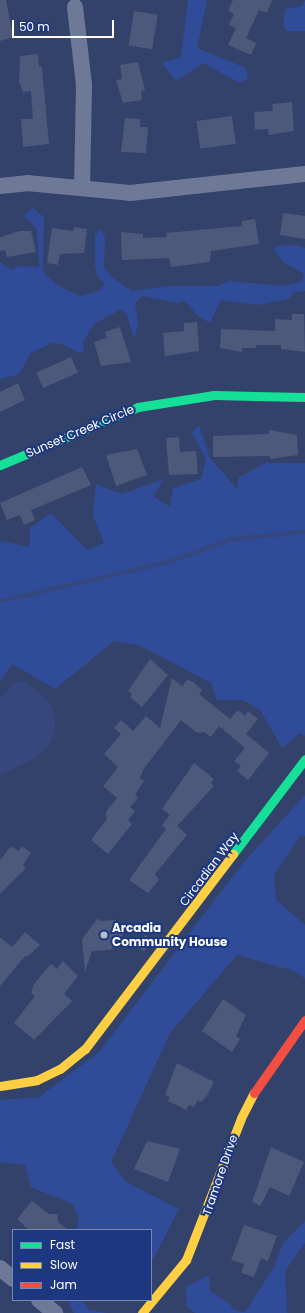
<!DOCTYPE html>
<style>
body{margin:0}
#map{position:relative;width:305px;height:1313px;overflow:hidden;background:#33426a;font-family:Poppins,sans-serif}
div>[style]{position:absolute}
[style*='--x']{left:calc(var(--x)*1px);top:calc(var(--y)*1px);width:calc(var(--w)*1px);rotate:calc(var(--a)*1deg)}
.green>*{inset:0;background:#304c98}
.water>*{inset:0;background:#35477d}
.stream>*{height:4px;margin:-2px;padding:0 2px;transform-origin:2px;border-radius:2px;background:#35477d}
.building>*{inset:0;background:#4d597a;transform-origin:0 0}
.street>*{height:16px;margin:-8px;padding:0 8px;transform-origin:8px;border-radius:8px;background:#6e7998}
.fast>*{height:9px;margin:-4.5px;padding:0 4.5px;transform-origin:4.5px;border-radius:4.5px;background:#16e098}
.slow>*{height:9px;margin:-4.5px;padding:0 4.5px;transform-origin:4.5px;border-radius:4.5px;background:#ffcf43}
.jam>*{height:9px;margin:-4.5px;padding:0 4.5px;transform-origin:4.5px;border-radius:4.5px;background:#f24e42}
.dots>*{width:11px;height:11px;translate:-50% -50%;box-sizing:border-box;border:2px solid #1d3780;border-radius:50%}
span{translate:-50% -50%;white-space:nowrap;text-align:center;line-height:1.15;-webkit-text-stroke:4px #1d3780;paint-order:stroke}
.street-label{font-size:12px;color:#fff}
.poi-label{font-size:12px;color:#fff;font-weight:700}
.left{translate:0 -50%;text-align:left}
.legend{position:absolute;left:12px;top:1229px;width:140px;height:72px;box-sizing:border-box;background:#1d3780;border:1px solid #7787b3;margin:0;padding:5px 7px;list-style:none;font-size:12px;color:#fff}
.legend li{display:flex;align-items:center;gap:8px;height:20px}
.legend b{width:20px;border:1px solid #7787b3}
.scale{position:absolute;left:12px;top:20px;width:102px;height:18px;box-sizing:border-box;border:2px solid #fff;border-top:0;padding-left:5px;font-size:12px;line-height:14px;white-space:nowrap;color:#fff;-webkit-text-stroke:3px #1d3780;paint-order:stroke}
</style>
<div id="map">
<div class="green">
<i style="clip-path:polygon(188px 0,207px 0,197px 48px,246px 68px,248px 79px,239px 83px,204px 63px,176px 81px,162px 63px,181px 57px)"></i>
<i style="clip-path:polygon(305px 0,305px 31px,287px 31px,283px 25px,285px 9px,302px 6px)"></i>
<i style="clip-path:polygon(33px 208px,44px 217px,43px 272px,57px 285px,79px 296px,99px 291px,105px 284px,97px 276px,95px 266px,95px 235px,101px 229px,105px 237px,104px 267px,113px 278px,132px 291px,168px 286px,217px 286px,230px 281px,281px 286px,301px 282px,304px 274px,283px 262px,274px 250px,276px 246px,295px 245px,305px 248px,305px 291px,295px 292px,288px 299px,257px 305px,221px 300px,210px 323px,198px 316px,185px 301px,177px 303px,142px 296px,135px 304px,138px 324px,134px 339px,127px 315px,121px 309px,94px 324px,83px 342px,84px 351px,79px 353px,62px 344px,52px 343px,31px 353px,19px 374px,0 379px,0 262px,11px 270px,19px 266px,39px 267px,37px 229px,24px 216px)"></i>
<i style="clip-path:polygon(199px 425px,210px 458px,237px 489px,239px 477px,266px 463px,305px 463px,305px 736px,300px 733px,282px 748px,260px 710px,243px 700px,217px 700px,211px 683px,139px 645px,114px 641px,55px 689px,12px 664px,0 682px,0 541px,30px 547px,30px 528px,51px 513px,87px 550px,104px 543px,93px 516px,96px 484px,122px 494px,164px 479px,153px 496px,170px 507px,173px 488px,201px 479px,206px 459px,192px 433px)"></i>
<i style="clip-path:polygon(305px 795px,305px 836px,300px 836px,274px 875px,276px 900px,305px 925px,305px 979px,295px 971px,237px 955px,170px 1033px,111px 1162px,126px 1182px,179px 1209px,154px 1258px,151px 1260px,151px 1230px,76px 1230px,79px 1219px,73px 1204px,31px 1187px,25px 1165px,0 1162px,0 1100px,39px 1097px,99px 1052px,243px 863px)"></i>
<i style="clip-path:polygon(305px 1221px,305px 1243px,285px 1271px,287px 1313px,195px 1313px,187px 1307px,186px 1287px,209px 1275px,210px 1291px,230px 1304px,234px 1310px,245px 1312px,274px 1267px,283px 1243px)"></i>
<i style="clip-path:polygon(68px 1300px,82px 1300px,89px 1310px,108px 1313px,74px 1313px)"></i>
</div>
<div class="water">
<i style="clip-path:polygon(24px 681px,49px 701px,55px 716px,55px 732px,48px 746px,34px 759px,0 775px,0 699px,13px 683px)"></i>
</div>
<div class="stream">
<i style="--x:0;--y:601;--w:169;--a:-13"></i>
<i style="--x:165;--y:563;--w:71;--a:-19.7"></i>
<i style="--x:232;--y:539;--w:73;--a:-5.5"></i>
</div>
<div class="building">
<i style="clip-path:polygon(0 0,6px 0,13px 37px,0 41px)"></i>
<i style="clip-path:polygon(233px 0,272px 0,267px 13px,259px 10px,246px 38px,256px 43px,251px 55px,228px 45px,236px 28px,229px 25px,234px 14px,228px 11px)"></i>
<i style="left:134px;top:11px;width:24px;height:35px;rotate:9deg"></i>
<i style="clip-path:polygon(38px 54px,39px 67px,42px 67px,49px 144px,23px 147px,21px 119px,33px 119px,31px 91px,23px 92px,19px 82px,20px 56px)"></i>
<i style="clip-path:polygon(138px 62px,145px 90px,141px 91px,142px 100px,123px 103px,116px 80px,122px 79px,120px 65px)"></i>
<i style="clip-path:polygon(292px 102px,294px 131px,269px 135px,268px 129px,255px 130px,254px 112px,273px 111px,272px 104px)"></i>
<i style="left:232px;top:116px;width:28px;height:36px;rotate:82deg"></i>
<i style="clip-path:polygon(125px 118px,140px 119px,140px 127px,148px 127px,146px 153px,121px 152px)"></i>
<i style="clip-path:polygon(283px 213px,305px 216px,305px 239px,280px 235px)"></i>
<i style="clip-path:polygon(255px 219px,259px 244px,211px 251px,210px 262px,171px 267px,169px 258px,122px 260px,121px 232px,143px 234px,143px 238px,167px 237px,166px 233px,242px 226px,242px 221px)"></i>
<i style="clip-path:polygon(74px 227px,87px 229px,84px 253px,60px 254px,58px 265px,47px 263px,52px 228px,73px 231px)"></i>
<i style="clip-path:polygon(20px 231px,31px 231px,36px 252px,7px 257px,5px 250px,0 251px,0 237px)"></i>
<i style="clip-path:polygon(292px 314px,304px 314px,305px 352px,281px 349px,281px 345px,256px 345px,256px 348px,242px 348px,242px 352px,220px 348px,221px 329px,275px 331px,275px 319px,292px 320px)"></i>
<i style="clip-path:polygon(197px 322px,199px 351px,165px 356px,163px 333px,184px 331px,184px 323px)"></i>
<i style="clip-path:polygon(120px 327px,131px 362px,101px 366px,94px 342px,107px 338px,105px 332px)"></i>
<i style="left:71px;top:357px;width:17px;height:38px;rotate:66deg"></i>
<i style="clip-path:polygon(18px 383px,25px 400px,0 412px,0 392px)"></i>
<i style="clip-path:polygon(269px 430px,297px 435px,298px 455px,270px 459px,270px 456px,213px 457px,213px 436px,269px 434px)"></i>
<i style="clip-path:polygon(179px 437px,180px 452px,196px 451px,198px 474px,169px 475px,166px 438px)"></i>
<i style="clip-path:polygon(137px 449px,147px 475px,116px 486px,106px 455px)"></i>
<i style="clip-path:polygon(82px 467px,91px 485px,31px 510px,35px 520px,24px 525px,20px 515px,7px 520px,0 503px)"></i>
<i style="clip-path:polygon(150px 659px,168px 675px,142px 707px,130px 697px,132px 694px,128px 691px)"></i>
<i style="clip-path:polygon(172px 678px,182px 686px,187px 680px,193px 682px,202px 690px,199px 694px,230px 719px,238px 710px,245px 716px,248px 711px,258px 719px,246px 734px,269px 753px,248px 780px,237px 771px,241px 766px,234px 761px,245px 748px,219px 726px,211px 737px,204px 732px,197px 733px,181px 720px,143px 770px,140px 778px,144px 781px,135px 795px,138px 798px,130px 807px,135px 811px,128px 820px,132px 824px,108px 854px,91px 840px,107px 819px,106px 812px,117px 798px,103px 786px,118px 767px,104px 754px,121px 734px,114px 728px,121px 720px,133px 731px,146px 716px,160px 728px)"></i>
<i style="clip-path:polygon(194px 763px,214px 779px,211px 783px,214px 786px,177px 826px,187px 835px,155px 874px,159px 880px,148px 893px,129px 880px,166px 829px,162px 825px,170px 815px,162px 809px)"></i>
<i style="clip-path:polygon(11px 846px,18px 851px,22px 846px,31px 853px,23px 865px,26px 868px,0 894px,0 860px)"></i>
<i style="clip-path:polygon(98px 918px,100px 921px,116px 920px,127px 929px,111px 950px,92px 951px,85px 972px,82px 939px)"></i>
<i style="clip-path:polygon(25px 932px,40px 945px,27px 957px,25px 956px,0 986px,0 937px,12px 947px)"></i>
<i style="left:145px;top:935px;width:9px;height:14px;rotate:36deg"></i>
<i style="clip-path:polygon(63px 961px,78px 976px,64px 994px,72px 1001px,34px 1040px,14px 1023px,35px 996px,31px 993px,34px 984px,51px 964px,57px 969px)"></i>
<i style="clip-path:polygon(223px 999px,246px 1015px,236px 1036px,240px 1039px,232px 1052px,202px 1031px)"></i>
<i style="clip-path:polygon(177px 1063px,214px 1082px,206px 1097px,201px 1102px,198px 1100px,194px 1107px,189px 1105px,186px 1110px,168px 1101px,170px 1097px,165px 1095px)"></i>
<i style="clip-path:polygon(147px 1141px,180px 1149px,168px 1182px,134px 1169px)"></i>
<i style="clip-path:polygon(271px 1147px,304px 1162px,289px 1196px,270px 1187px,260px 1206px,252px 1202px)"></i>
<i style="clip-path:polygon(32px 1201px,49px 1214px,58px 1214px,58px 1222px,68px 1230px,29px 1230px,17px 1219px)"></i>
<i style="clip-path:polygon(244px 1225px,277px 1236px,268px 1261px,261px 1258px,254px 1277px,241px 1273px,244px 1264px,231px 1260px)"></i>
</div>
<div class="street">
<i style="--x:75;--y:7;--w:79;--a:83.4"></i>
<i style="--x:84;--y:85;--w:103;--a:91.1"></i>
<i style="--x:0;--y:186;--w:27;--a:-6"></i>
<i style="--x:27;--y:183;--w:103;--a:5.5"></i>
<i style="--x:130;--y:193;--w:176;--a:-6.2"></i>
<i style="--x:0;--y:1268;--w:17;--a:40"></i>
<i style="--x:39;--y:1300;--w:21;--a:39"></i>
</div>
<div class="fast">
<i style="--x:0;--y:465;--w:150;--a:-22.8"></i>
<i style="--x:138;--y:407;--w:77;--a:-9"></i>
<i style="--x:214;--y:395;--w:91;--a:1.3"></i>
<i style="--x:233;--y:854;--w:119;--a:-52.8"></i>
</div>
<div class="slow">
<i style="--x:0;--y:1086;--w:37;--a:-9"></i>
<i style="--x:37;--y:1080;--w:25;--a:-26"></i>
<i style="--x:60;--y:1069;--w:32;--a:-39"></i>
<i style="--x:85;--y:1049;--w:245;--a:-52.8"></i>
<i style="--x:142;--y:1313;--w:69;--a:-50.3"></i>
<i style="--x:186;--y:1260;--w:152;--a:-68.8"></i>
<i style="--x:241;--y:1118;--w:28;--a:-63"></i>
</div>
<div class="jam">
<i style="--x:254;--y:1093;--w:89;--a:-55.1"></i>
</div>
<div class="dots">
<i style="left:104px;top:935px;background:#b8bdcb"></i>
</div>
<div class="street-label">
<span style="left:80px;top:431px;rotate:-23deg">Sunset Creek Circle</span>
<span style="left:209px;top:869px;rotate:-53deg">Circadian Way</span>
<span style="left:220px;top:1175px;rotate:-71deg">Tramore Drive</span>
</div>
<div class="poi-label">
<span class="left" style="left:112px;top:935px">Arcadia<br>Community House</span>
</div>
<ul class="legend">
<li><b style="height:5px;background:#16e098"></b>Fast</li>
<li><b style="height:5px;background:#ffcf43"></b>Slow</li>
<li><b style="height:5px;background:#f24e42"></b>Jam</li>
</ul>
<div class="scale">50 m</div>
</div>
